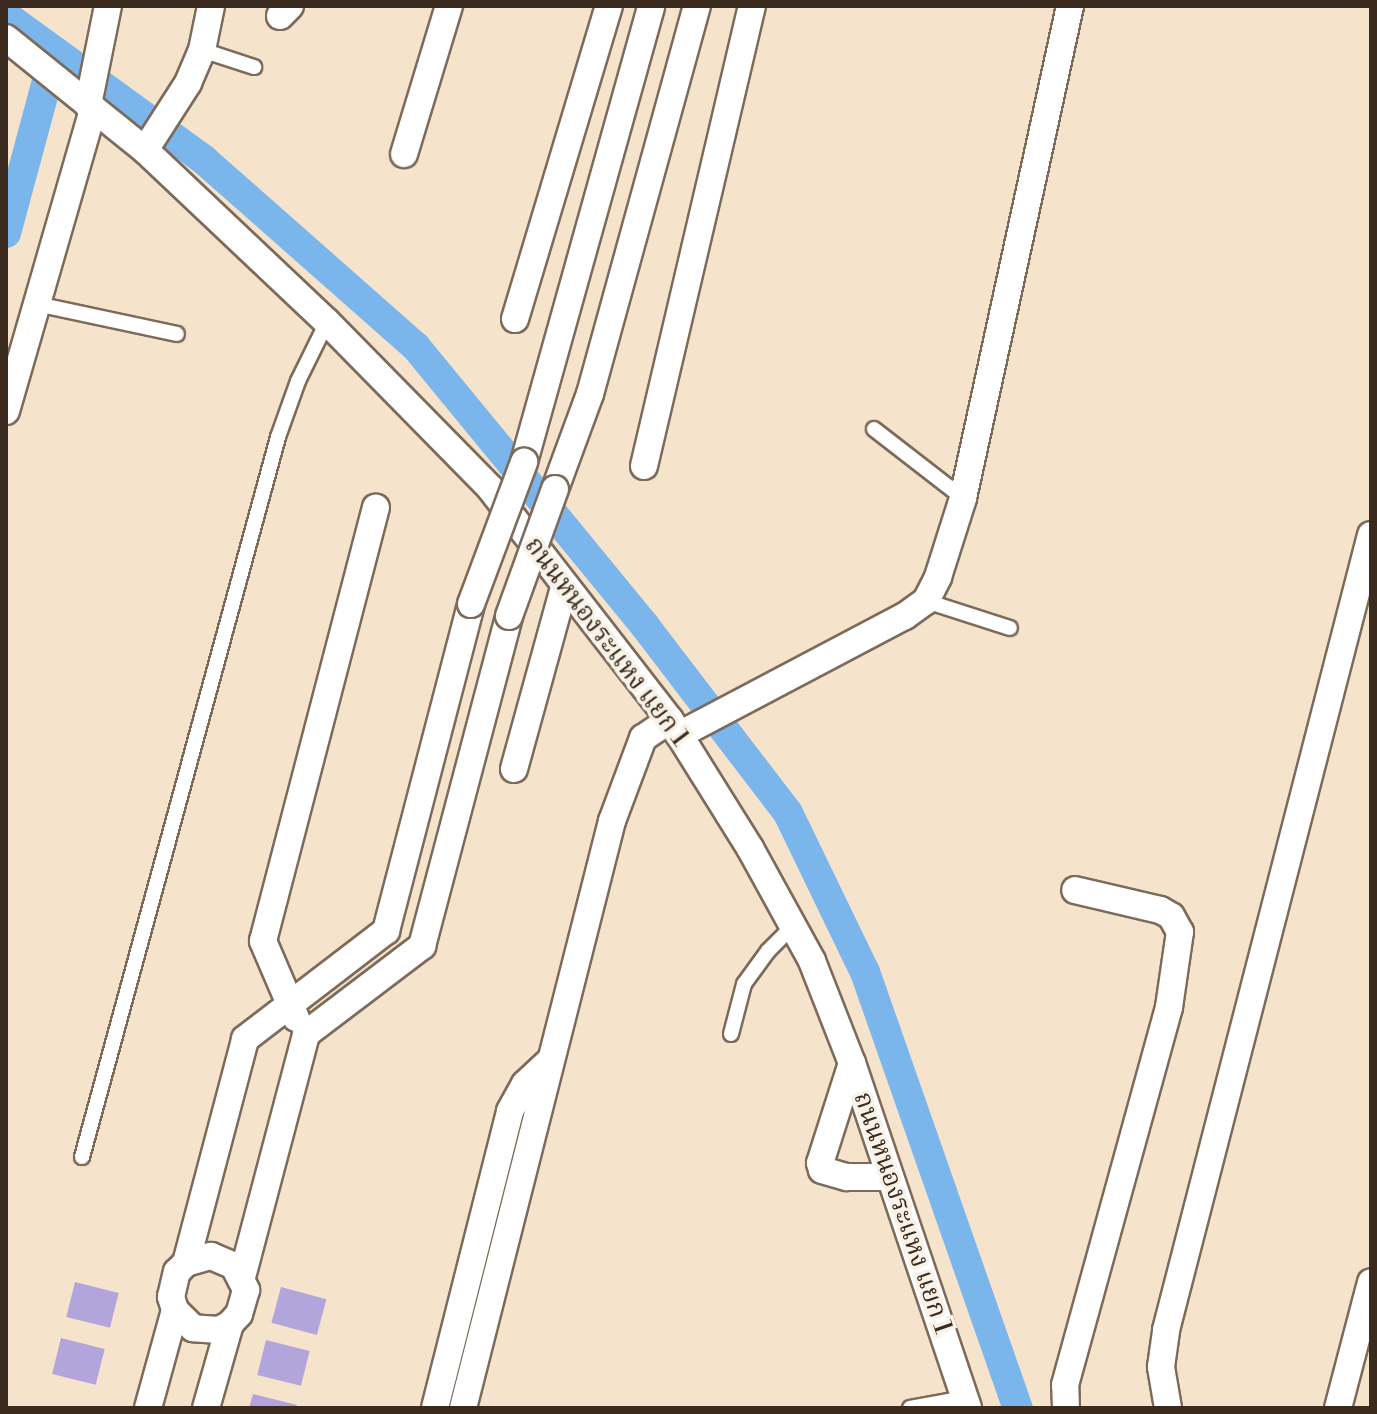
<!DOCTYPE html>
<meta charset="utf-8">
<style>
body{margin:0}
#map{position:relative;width:1377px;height:1414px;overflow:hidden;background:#f5e3cc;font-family:"Libre Bodoni","Noto Serif Thai",serif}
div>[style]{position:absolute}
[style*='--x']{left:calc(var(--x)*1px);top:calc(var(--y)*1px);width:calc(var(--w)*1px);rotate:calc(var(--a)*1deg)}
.canal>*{height:30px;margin:-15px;padding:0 15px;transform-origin:15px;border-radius:15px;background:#7ab6ec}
.building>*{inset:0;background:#b1a5dc;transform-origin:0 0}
.roads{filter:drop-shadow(2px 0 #7c6b5b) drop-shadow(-2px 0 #7c6b5b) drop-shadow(0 2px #7c6b5b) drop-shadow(0 -2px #7c6b5b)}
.service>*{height:14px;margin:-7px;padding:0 7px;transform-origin:7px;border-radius:7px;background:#fff}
.minor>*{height:26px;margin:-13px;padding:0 13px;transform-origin:13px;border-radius:13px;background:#fff}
.bridges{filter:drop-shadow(2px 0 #7c6b5b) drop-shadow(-2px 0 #7c6b5b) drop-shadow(0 2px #7c6b5b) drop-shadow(0 -2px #7c6b5b)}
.minor-bridge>*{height:26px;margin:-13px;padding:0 13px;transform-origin:13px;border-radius:13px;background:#fff}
span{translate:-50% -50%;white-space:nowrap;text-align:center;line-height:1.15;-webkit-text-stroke:7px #f7f3e8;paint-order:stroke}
.street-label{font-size:26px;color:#3b2a1e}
.frame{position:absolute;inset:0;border:8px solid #3b2a1e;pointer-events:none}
</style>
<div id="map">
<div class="canal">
<i style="--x:6;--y:16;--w:245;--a:36"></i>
<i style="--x:204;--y:160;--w:283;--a:41.4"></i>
<i style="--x:416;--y:347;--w:361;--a:50.6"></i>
<i style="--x:645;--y:626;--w:235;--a:52.6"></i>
<i style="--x:788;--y:813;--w:177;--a:64.2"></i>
<i style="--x:865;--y:972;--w:462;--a:70.7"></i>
<i style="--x:6;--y:233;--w:188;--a:-74.9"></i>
</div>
<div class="building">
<i style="left:75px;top:1282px;width:45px;height:36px;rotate:14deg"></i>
<i style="left:281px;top:1287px;width:47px;height:37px;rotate:15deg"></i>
<i style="left:61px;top:1338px;width:45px;height:37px;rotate:14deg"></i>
<i style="left:266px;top:1340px;width:45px;height:36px;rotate:14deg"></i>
<i style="clip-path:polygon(253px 1394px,297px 1405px,296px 1408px,249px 1408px)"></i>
</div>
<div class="roads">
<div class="service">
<i style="--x:202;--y:50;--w:55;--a:18.1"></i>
<i style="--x:37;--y:304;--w:143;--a:12.1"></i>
<i style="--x:874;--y:429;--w:113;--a:37.8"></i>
<i style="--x:926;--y:601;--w:88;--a:17.8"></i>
<i style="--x:731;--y:1034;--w:52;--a:-75.4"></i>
<i style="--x:744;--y:984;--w:41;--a:-54"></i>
<i style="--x:768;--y:951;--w:38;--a:-45"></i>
<i style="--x:82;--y:1157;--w:746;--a:-74.77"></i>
<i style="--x:278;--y:437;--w:59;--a:-70.3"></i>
<i style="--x:298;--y:381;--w:66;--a:-63.8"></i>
<i style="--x:910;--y:1408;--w:56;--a:-10.3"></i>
</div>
<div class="minor">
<i style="--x:280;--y:16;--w:14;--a:-45"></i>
<i style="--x:6;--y:38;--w:179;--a:38.9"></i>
<i style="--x:145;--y:150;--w:250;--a:43.4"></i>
<i style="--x:327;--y:322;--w:233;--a:45.5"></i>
<i style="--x:490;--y:488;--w:294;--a:52.2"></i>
<i style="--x:670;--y:720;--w:151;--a:58"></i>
<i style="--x:750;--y:848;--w:129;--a:61.2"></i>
<i style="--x:812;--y:961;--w:110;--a:68.6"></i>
<i style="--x:852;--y:1063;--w:364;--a:71.4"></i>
<i style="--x:88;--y:105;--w:101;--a:-78.6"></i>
<i style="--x:145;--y:150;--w:80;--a:-57.3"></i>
<i style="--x:188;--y:83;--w:36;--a:-67"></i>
<i style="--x:202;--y:50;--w:45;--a:-78.4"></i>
<i style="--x:404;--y:154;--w:155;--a:-73.1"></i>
<i style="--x:515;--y:319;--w:327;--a:-73.3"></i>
<i style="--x:6;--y:411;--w:314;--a:-73.9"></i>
<i style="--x:524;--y:462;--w:473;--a:-74.4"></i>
<i style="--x:644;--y:466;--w:473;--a:-76.8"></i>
<i style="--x:555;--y:489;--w:101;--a:-69.8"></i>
<i style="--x:590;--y:394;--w:402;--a:-74.6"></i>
<i style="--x:679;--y:735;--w:255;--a:-27.8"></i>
<i style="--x:905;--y:616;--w:26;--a:-36"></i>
<i style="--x:926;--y:601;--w:27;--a:-63"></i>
<i style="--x:938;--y:577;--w:83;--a:-72.4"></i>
<i style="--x:963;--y:498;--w:504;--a:-77.73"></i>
<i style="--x:514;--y:769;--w:188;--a:-74.6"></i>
<i style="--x:296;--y:1018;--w:84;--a:-113.2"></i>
<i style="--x:263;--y:941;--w:448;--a:-75.4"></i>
<i style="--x:852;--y:1063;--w:105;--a:107.7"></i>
<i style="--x:820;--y:1163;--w:7;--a:74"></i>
<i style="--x:822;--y:1170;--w:26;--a:16"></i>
<i style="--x:847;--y:1177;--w:41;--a:0"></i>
<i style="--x:186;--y:1263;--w:26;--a:-16"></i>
<i style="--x:211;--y:1256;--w:25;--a:23"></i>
<i style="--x:234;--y:1266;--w:27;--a:63"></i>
<i style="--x:246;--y:1290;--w:25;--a:106"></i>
<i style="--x:239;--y:1314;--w:13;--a:132"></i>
<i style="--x:230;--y:1324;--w:13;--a:151"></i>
<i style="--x:219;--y:1330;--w:26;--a:-176"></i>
<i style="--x:193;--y:1328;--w:25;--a:-135"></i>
<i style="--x:175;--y:1310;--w:14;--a:-107"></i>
<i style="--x:171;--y:1297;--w:26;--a:-77"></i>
<i style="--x:177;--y:1272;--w:13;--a:-45"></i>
<i style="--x:186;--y:1263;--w:232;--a:-75.2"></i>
<i style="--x:245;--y:1039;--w:178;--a:-37.5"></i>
<i style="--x:386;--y:931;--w:338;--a:-75.4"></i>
<i style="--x:242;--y:1277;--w:251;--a:-75.2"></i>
<i style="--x:306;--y:1034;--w:146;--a:-37.2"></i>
<i style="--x:422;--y:946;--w:341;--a:-75.2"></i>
<i style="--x:148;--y:1408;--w:102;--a:-74.6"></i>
<i style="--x:206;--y:1408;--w:87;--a:-74.1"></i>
<i style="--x:435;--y:1408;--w:306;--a:-75.8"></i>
<i style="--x:510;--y:1111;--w:31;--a:-61"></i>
<i style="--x:525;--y:1084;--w:33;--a:-43"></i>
<i style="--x:463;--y:1408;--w:606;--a:-75.76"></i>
<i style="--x:612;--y:821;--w:89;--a:-69.5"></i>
<i style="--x:643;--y:738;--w:32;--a:-34"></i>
<i style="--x:1066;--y:1408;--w:23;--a:-92"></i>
<i style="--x:1065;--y:1385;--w:392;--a:-74.6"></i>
<i style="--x:1169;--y:1007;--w:76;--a:-81.7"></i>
<i style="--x:1180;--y:932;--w:18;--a:-119"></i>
<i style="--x:1171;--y:916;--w:13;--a:-151"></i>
<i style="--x:1160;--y:910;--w:87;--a:-166.8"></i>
<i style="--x:1168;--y:1408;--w:42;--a:-99.7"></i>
<i style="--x:1161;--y:1367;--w:37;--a:-82"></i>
<i style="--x:1166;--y:1330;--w:821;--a:-75.54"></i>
<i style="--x:1338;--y:1408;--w:130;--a:-75.3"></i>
</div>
</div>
<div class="bridges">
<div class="minor-bridge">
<i style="--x:471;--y:604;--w:152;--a:-69.5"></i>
<i style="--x:509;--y:616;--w:135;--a:-70.1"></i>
</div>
</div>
<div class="street-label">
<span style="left:606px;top:642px;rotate:53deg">ถนนหนองระแหง แยก 1</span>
<span style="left:902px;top:1213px;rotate:71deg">ถนนหนองระแหง แยก 1</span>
</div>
<div class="frame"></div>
</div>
